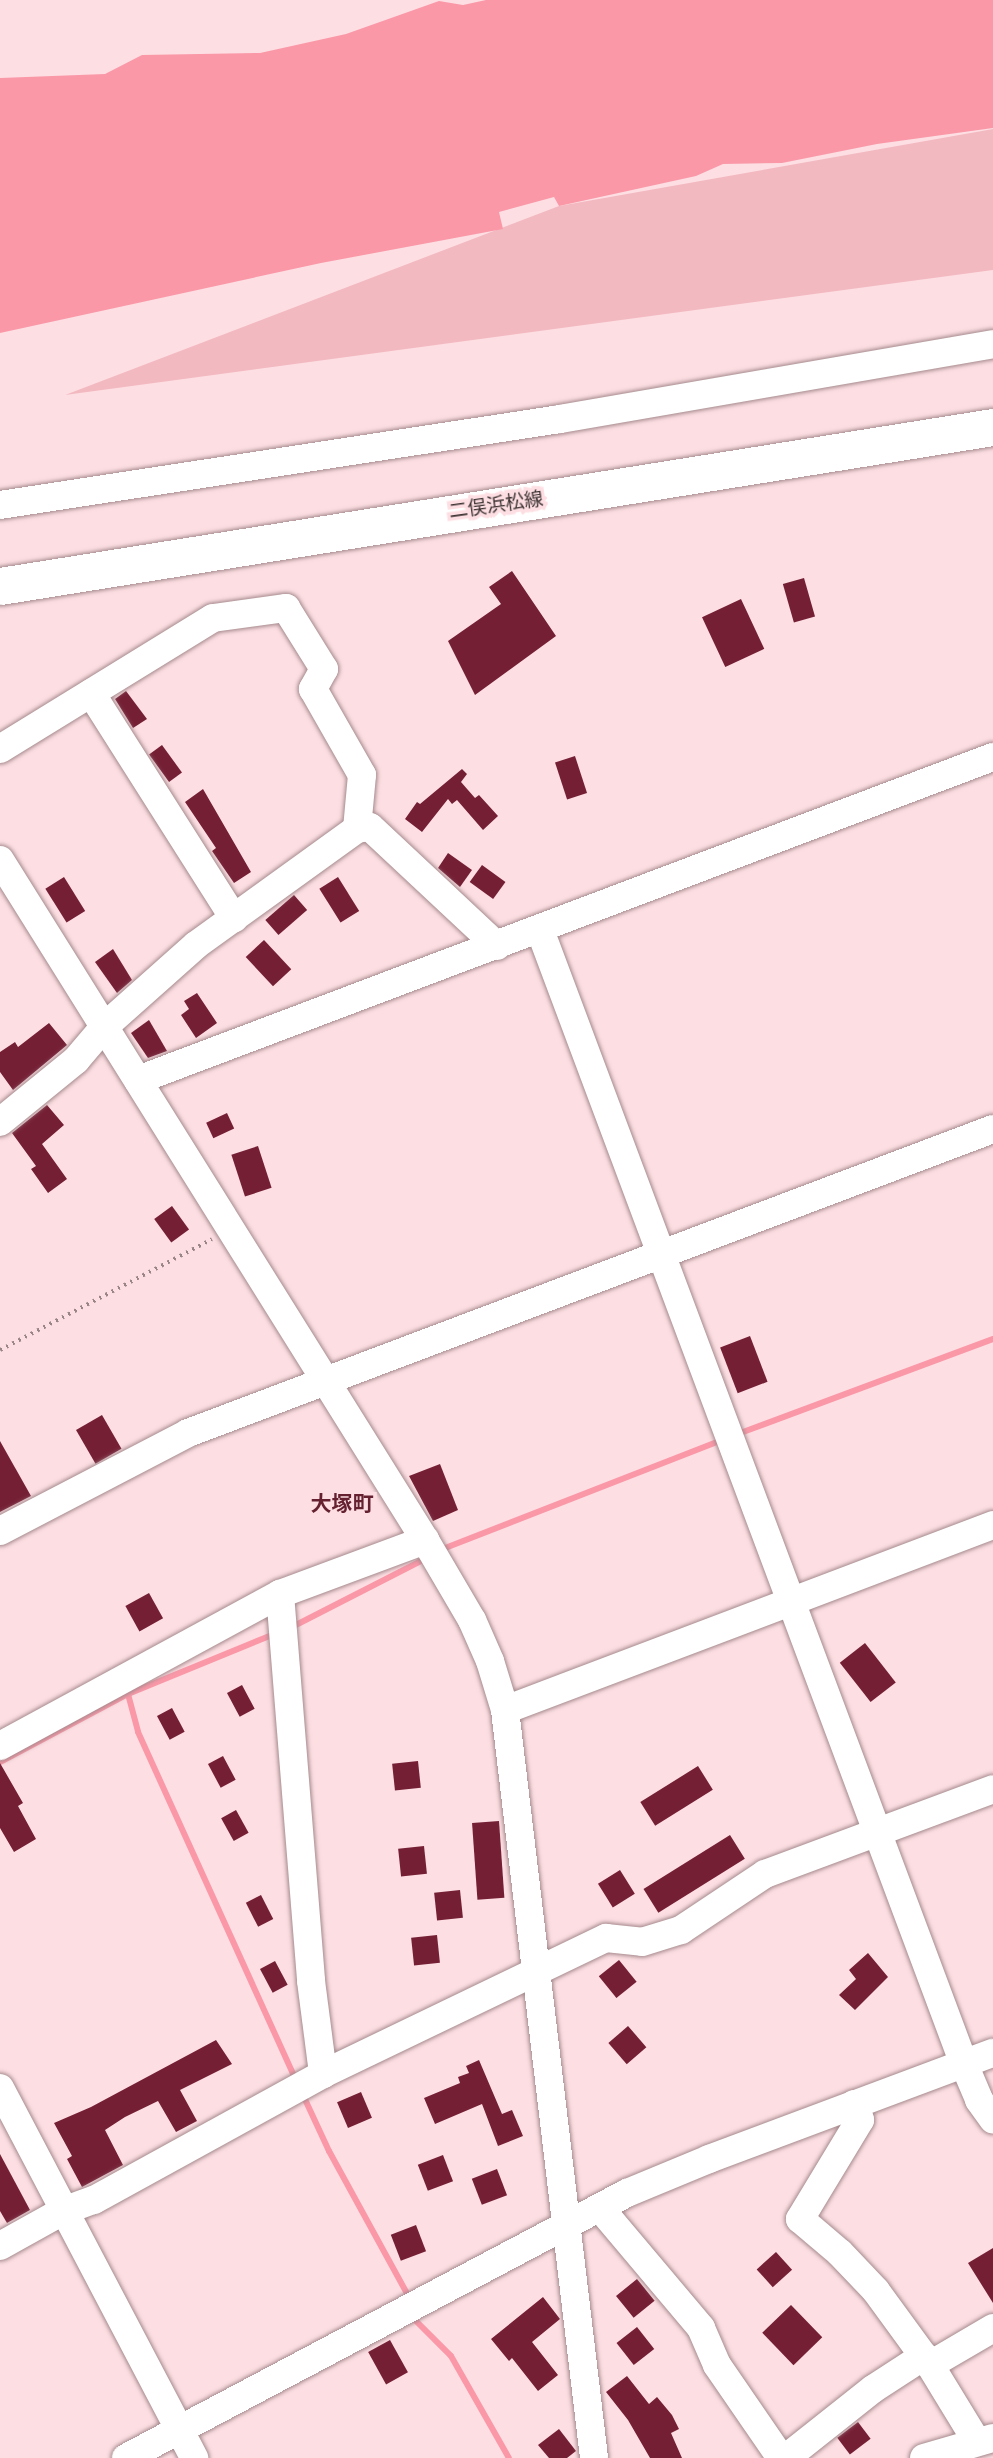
<!DOCTYPE html>
<html>
<head>
<meta charset="utf-8">
<style>
	body { margin:0 }
	#map { position:relative; width:993px; height:2458px; overflow:hidden; background:#fddfe3; font-family:"PT Sans Narrow","Noto Sans JP",sans-serif }
	div>[style] { position:absolute }
	.green>* { inset:0; background:#f3b9c1 }
	.water>* { inset:0; background:#fa98a8 }
	.stream>* { height:6px; margin:-3px; padding:0 3px; transform-origin:3px; border-radius:3px; background:#fa98a8 }
	.building>* { inset:0; background:#751f35; transform-origin:0 0 }
	.path>* { height:3.5px; margin-top:-1.75px; transform-origin:0; background:repeating-linear-gradient(90deg,#998587 0 2px,transparent 0 7px) }
	.roads { filter:drop-shadow(0 0 2px #a58a8d) drop-shadow(0 0 2px #a58a8d) }
	.minor>* { height:28px; margin:-14px; padding:0 14px; transform-origin:14px; border-radius:14px; background:#fff }
	.major>* { height:37px; margin:-18.5px; padding:0 18.5px; transform-origin:18.5px; border-radius:18.5px; background:#fff }
	span { translate:-50% -50%; white-space:nowrap; text-align:center; line-height:1.15; -webkit-text-stroke:7px #fddfe3; paint-order:stroke }
	.street-label { font-size:19px; color:#3f3435 }
	.neighbourhood-label { font-size:21px; color:#662131; font-weight:700 }
</style>
</head>
<body>
<div id="map">
	<div class="green">
		<i style="clip-path:polygon(993px 129px,993px 270px,65px 395px,559px 206px)"></i>
	</div>
	<div class="water">
		<i style="clip-path:polygon(486px 0,993px 0,993px 128px,877px 144px,782px 163px,723px 164px,696px 176px,559px 206px,554px 197px,499px 212px,503px 229px,321px 263px,0 333px,0 78px,105px 74px,142px 55px,260px 53px,346px 34px,439px 1px,463px 5px)"></i>
	</div>
	<div class="stream">
		<i style="left:743px;top:1432px;width:267px;rotate:-20.4deg"></i>
		<i style="left:440px;top:1550px;width:300px;rotate:-21.3deg"></i>
		<i style="left:290px;top:1628px;width:154px;rotate:-27.1deg"></i>
		<i style="left:128px;top:1694px;width:39px;rotate:75deg"></i>
		<i style="left:138px;top:1732px;width:384px;rotate:65.6deg"></i>
		<i style="left:0;top:1762px;width:145px;rotate:-28deg"></i>
		<i style="left:128px;top:1694px;width:161px;rotate:-22.3deg"></i>
		<i style="left:303px;top:2095px;width:62px;rotate:65.1deg"></i>
		<i style="left:329px;top:2151px;width:169px;rotate:61.3deg"></i>
		<i style="left:412px;top:2317px;width:55px;rotate:45deg"></i>
		<i style="left:451px;top:2356px;width:117px;rotate:60.4deg"></i>
	</div>
	<div class="building">
		<i style="clip-path:polygon(512px 571px,556px 636px,475px 695px,448px 641px,501px 604px,489px 587px)"></i>
		<i style="left:804px;top:578px;width:40px;height:22px;rotate:74deg"></i>
		<i style="left:741px;top:599px;width:55px;height:43px;rotate:65deg"></i>
		<i style="clip-path:polygon(126px 691px,147px 719px,133px 728px,115px 699px)"></i>
		<i style="left:162px;top:745px;width:34px;height:16px;rotate:54deg"></i>
		<i style="left:575px;top:756px;width:39px;height:21px;rotate:72deg"></i>
		<i style="clip-path:polygon(462px 769px,467px 774px,461px 782px,475px 798px,479px 795px,498px 816px,483px 830px,457px 800px,452px 804px,448px 799px,422px 832px,405px 819px,417px 802px,420px 804px)"></i>
		<i style="clip-path:polygon(203px 789px,251px 872px,234px 883px,212px 851px,216px 848px,185px 802px)"></i>
		<i style="clip-path:polygon(448px 853px,472px 870px,460px 887px,438px 868px)"></i>
		<i style="left:482px;top:865px;width:29px;height:21px;rotate:36deg"></i>
		<i style="left:64px;top:877px;width:40px;height:22px;rotate:58deg"></i>
		<i style="left:338px;top:877px;width:40px;height:22px;rotate:58deg"></i>
		<i style="left:294px;top:895px;width:20px;height:38px;rotate:49deg"></i>
		<i style="left:264px;top:940px;width:40px;height:25px;rotate:47deg"></i>
		<i style="clip-path:polygon(113px 949px,132px 980px,117px 993px,95px 962px)"></i>
		<i style="clip-path:polygon(197px 993px,217px 1023px,196px 1038px,181px 1015px,189px 1009px,184px 1001px)"></i>
		<i style="clip-path:polygon(149px 1020px,167px 1051px,148px 1058px,131px 1033px)"></i>
		<i style="clip-path:polygon(49px 1023px,67px 1045px,13px 1090px,0 1072px,0 1052px,15px 1042px,18px 1047px)"></i>
		<i style="clip-path:polygon(47px 1105px,64px 1125px,42px 1144px,67px 1179px,48px 1193px,31px 1169px,36px 1166px,12px 1133px)"></i>
		<i style="left:227px;top:1113px;width:17px;height:23px;rotate:65deg"></i>
		<i style="left:258px;top:1146px;width:44px;height:28px;rotate:72deg"></i>
		<i style="left:172px;top:1206px;width:29px;height:22px;rotate:54deg"></i>
		<i style="left:750px;top:1336px;width:49px;height:32px;rotate:69deg"></i>
		<i style="left:102px;top:1415px;width:39px;height:30px;rotate:60deg"></i>
		<i style="clip-path:polygon(0 1441px,31px 1496px,0 1512px)"></i>
		<i style="clip-path:polygon(440px 1464px,458px 1510px,433px 1521px,409px 1476px)"></i>
		<i style="left:149px;top:1593px;width:29px;height:27px;rotate:61deg"></i>
		<i style="left:865px;top:1643px;width:50px;height:32px;rotate:52deg"></i>
		<i style="left:242px;top:1685px;width:27px;height:17px;rotate:62deg"></i>
		<i style="left:172px;top:1708px;width:27px;height:17px;rotate:62deg"></i>
		<i style="left:223px;top:1756px;width:27px;height:17px;rotate:62deg"></i>
		<i style="left:418px;top:1761px;width:27px;height:26px;rotate:84deg"></i>
		<i style="clip-path:polygon(0 1763px,23px 1803px,18px 1806px,36px 1839px,14px 1852px,0 1828px)"></i>
		<i style="left:698px;top:1766px;width:28px;height:68px;rotate:58deg"></i>
		<i style="left:236px;top:1810px;width:26px;height:17px;rotate:61deg"></i>
		<i style="left:499px;top:1821px;width:77px;height:27px;rotate:86deg"></i>
		<i style="left:730px;top:1835px;width:28px;height:102px;rotate:58deg"></i>
		<i style="left:424px;top:1846px;width:28px;height:26px;rotate:84deg"></i>
		<i style="left:620px;top:1870px;width:28px;height:26px;rotate:58deg"></i>
		<i style="left:460px;top:1890px;width:28px;height:26px;rotate:84deg"></i>
		<i style="left:261px;top:1895px;width:27px;height:17px;rotate:63deg"></i>
		<i style="left:437px;top:1935px;width:28px;height:26px;rotate:84deg"></i>
		<i style="clip-path:polygon(868px 1953px,888px 1977px,855px 2010px,839px 1995px,856px 1979px,849px 1970px)"></i>
		<i style="left:619px;top:1960px;width:28px;height:26px;rotate:51deg"></i>
		<i style="left:275px;top:1961px;width:27px;height:17px;rotate:62deg"></i>
		<i style="left:628px;top:2026px;width:28px;height:26px;rotate:49deg"></i>
		<i style="clip-path:polygon(216px 2040px,232px 2064px,180px 2090px,197px 2121px,176px 2132px,158px 2101px,125px 2117px,105px 2130px,123px 2165px,82px 2187px,67px 2159px,72px 2156px,54px 2123px,91px 2107px)"></i>
		<i style="clip-path:polygon(479px 2060px,502px 2114px,512px 2110px,523px 2136px,498px 2146px,482px 2104px,435px 2124px,424px 2098px,460px 2083px,458px 2077px,469px 2073px,466px 2066px)"></i>
		<i style="left:361px;top:2092px;width:28px;height:26px;rotate:67deg"></i>
		<i style="clip-path:polygon(0 2154px,30px 2210px,7px 2223px,0 2211px)"></i>
		<i style="left:443px;top:2155px;width:28px;height:27px;rotate:69deg"></i>
		<i style="left:497px;top:2169px;width:28px;height:27px;rotate:69deg"></i>
		<i style="left:416px;top:2225px;width:28px;height:27px;rotate:69deg"></i>
		<i style="clip-path:polygon(993px 2248px,993px 2303px,968px 2263px)"></i>
		<i style="left:776px;top:2252px;width:24px;height:26px;rotate:48deg"></i>
		<i style="left:637px;top:2279px;width:28px;height:27px;rotate:51deg"></i>
		<i style="clip-path:polygon(543px 2297px,560px 2319px,532px 2342px,558px 2375px,538px 2391px,512px 2358px,509px 2361px,491px 2339px)"></i>
		<i style="left:791px;top:2305px;width:45px;height:40px;rotate:46deg"></i>
		<i style="left:637px;top:2327px;width:28px;height:26px;rotate:52deg"></i>
		<i style="left:390px;top:2340px;width:37px;height:25px;rotate:61deg"></i>
		<i style="clip-path:polygon(627px 2376px,649px 2404px,657px 2397px,672px 2415px,679px 2429px,671px 2433px,682px 2458px,650px 2458px,628px 2420px,606px 2392px)"></i>
		<i style="left:858px;top:2422px;width:21px;height:26px;rotate:53deg"></i>
		<i style="clip-path:polygon(559px 2429px,576px 2451px,567px 2458px,549px 2458px,538px 2445px)"></i>
	</div>
	<div class="path">
		<i style="left:0;top:1350px;width:239px;rotate:-27.6deg"></i>
	</div>
	<div class="roads">
		<div class="minor">
			<i style="left:0;top:505px;width:567px;rotate:-8.73deg"></i>
			<i style="left:560px;top:419px;width:439px;rotate:-9.8deg"></i>
			<i style="left:91px;top:693px;width:267px;rotate:57.6deg"></i>
			<i style="left:0;top:749px;width:250px;rotate:-31.6deg"></i>
			<i style="left:213px;top:618px;width:74px;rotate:-7.8deg"></i>
			<i style="left:286px;top:608px;width:72px;rotate:58.1deg"></i>
			<i style="left:324px;top:669px;width:23px;rotate:119deg"></i>
			<i style="left:313px;top:689px;width:99px;rotate:60.3deg"></i>
			<i style="left:362px;top:775px;width:54px;rotate:95.3deg"></i>
			<i style="left:0;top:860px;width:802px;rotate:57.99deg"></i>
			<i style="left:425px;top:1540px;width:93px;rotate:59.6deg"></i>
			<i style="left:472px;top:1620px;width:45px;rotate:66.3deg"></i>
			<i style="left:490px;top:1661px;width:51px;rotate:73deg"></i>
			<i style="left:505px;top:1710px;width:753px;rotate:83.21deg"></i>
			<i style="left:540px;top:930px;width:1211px;rotate:69.5deg"></i>
			<i style="left:964px;top:2064px;width:39px;rotate:67deg"></i>
			<i style="left:979px;top:2100px;width:24px;rotate:54deg"></i>
			<i style="left:138px;top:1080px;width:914px;rotate:-20.7deg"></i>
			<i style="left:0;top:1122px;width:98px;rotate:-39.2deg"></i>
			<i style="left:76px;top:1060px;width:43px;rotate:-49.7deg"></i>
			<i style="left:104px;top:1027px;width:123px;rotate:-41.7deg"></i>
			<i style="left:196px;top:945px;width:198px;rotate:-35.8deg"></i>
			<i style="left:357px;top:829px;width:13px;rotate:-9deg"></i>
			<i style="left:370px;top:827px;width:174px;rotate:43.1deg"></i>
			<i style="left:0;top:1531px;width:212px;rotate:-27.5deg"></i>
			<i style="left:188px;top:1433px;width:860px;rotate:-20.69deg"></i>
			<i style="left:280px;top:1594px;width:388px;rotate:85.4deg"></i>
			<i style="left:311px;top:1981px;width:94px;rotate:82.6deg"></i>
			<i style="left:505px;top:1710px;width:522px;rotate:-20.76deg"></i>
			<i style="left:0;top:1746px;width:319px;rotate:-28.5deg"></i>
			<i style="left:280px;top:1594px;width:155px;rotate:-20.4deg"></i>
			<i style="left:0;top:2088px;width:418px;rotate:62.3deg"></i>
			<i style="left:854px;top:2104px;width:17px;rotate:69deg"></i>
			<i style="left:860px;top:2120px;width:116px;rotate:121.2deg"></i>
			<i style="left:800px;top:2219px;width:52px;rotate:40.4deg"></i>
			<i style="left:840px;top:2253px;width:52px;rotate:46.5deg"></i>
			<i style="left:876px;top:2291px;width:92px;rotate:53.9deg"></i>
			<i style="left:930px;top:2365px;width:90px;rotate:58.6deg"></i>
			<i style="left:600px;top:2208px;width:157px;rotate:49.9deg"></i>
			<i style="left:701px;top:2328px;width:40px;rotate:66.6deg"></i>
			<i style="left:717px;top:2365px;width:113px;rotate:55.5deg"></i>
			<i style="left:0;top:2246px;width:72px;rotate:-29.1deg"></i>
			<i style="left:63px;top:2211px;width:33px;rotate:-20deg"></i>
			<i style="left:94px;top:2200px;width:261px;rotate:-28.8deg"></i>
			<i style="left:323px;top:2074px;width:314px;rotate:-25.7deg"></i>
			<i style="left:606px;top:1938px;width:36px;rotate:6deg"></i>
			<i style="left:642px;top:1942px;width:41px;rotate:-17.1deg"></i>
			<i style="left:681px;top:1930px;width:101px;rotate:-33.7deg"></i>
			<i style="left:765px;top:1874px;width:243px;rotate:-20.4deg"></i>
			<i style="left:930px;top:2365px;width:73px;rotate:-30.4deg"></i>
			<i style="left:126px;top:2458px;width:567px;rotate:-27.88deg"></i>
			<i style="left:627px;top:2193px;width:89px;rotate:-22.5deg"></i>
			<i style="left:709px;top:2159px;width:303px;rotate:-20.5deg"></i>
			<i style="left:786px;top:2458px;width:111px;rotate:-38.4deg"></i>
			<i style="left:873px;top:2389px;width:61px;rotate:-32.9deg"></i>
			<i style="left:924px;top:2458px;width:72px;rotate:-16.2deg"></i>
		</div>
		<div class="major">
			<i style="left:0;top:586px;width:1006px;rotate:-9.1deg"></i>
		</div>
	</div>
	<div class="street-label">
		<span style="left:496px;top:505px;rotate:-8deg">二俣浜松線</span>
	</div>
	<div class="neighbourhood-label">
		<span style="left:342px;top:1504px">大塚町</span>
	</div>
</div>
</body>
</html>
